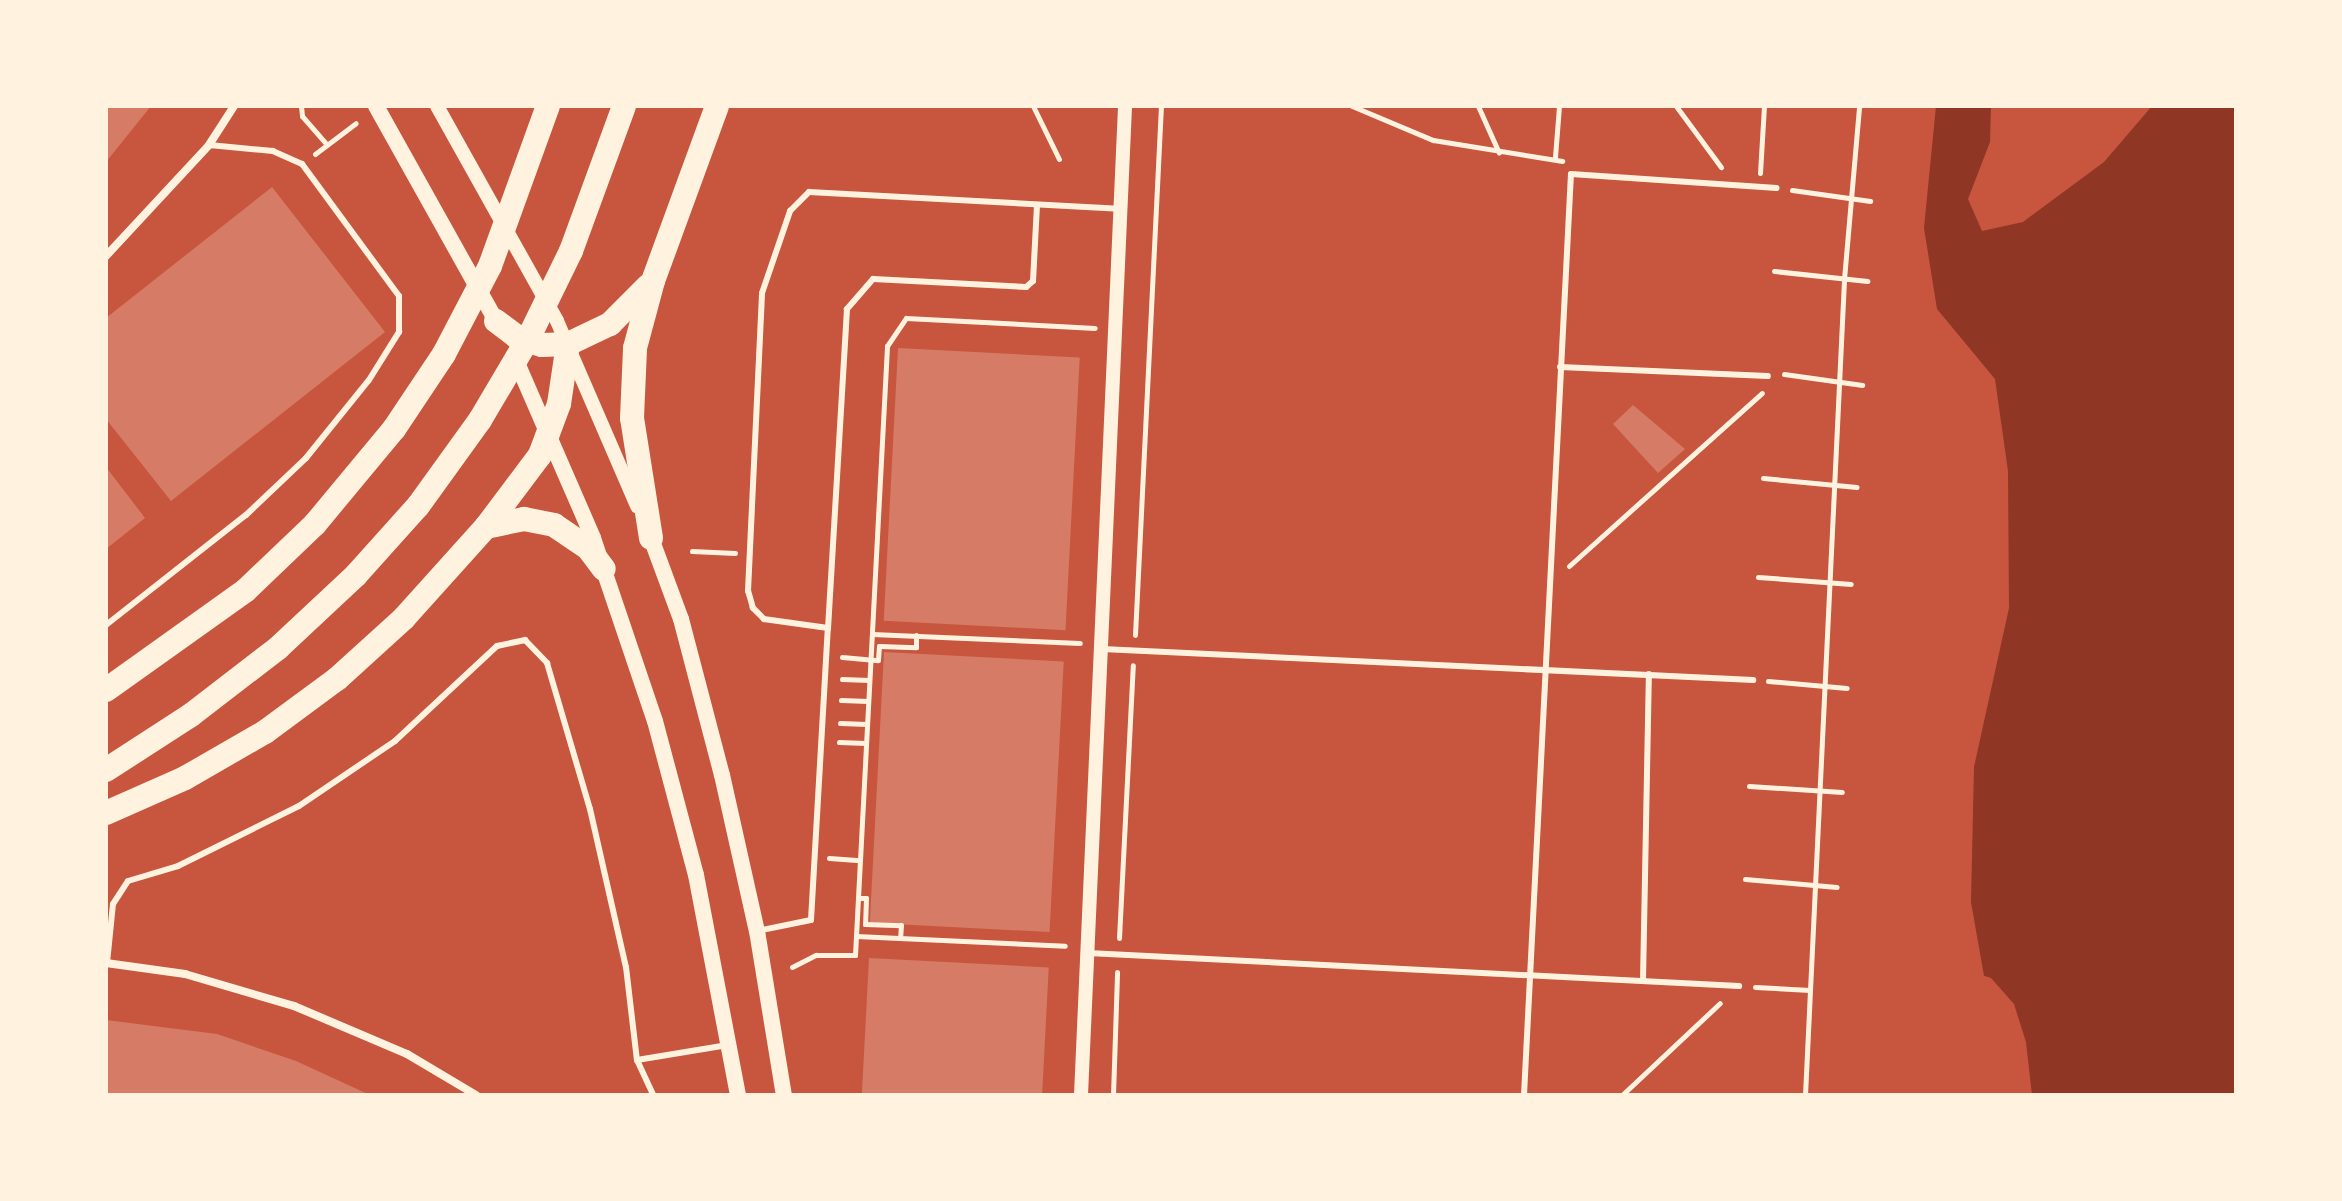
<!DOCTYPE html>
<html>
<head>
<meta charset="utf-8">
<style>
	body { margin:0 }
	#map { position:relative; width:2342px; height:1201px; overflow:hidden; background:#c8553d; font-family:Manrope,sans-serif }
	div>[style] { position:absolute }
	.water>* { inset:0; background:#8f3625 }
	.pier>* { inset:0; background:#c8553d }
	.building>* { inset:0; background:#d67c66; transform-origin:0 0 }
	.path>* { height:5px; margin:-2.5px; padding:0 2.5px; transform-origin:2.5px; border-radius:2.5px; background:#fff3e0 }
	.service>* { height:6px; margin:-3px; padding:0 3px; transform-origin:3px; border-radius:3px; background:#fff3e0 }
	.minor>* { height:8px; margin:-4px; padding:0 4px; transform-origin:4px; border-radius:4px; background:#fff3e0 }
	.tertiary>* { height:14px; margin:-7px; padding:0 7px; transform-origin:7px; border-radius:7px; background:#fff3e0 }
	.secondary>* { height:16px; margin:-8px; padding:0 8px; transform-origin:8px; border-radius:8px; background:#fff3e0 }
	.motorway>* { height:24px; margin:-12px; padding:0 12px; transform-origin:12px; border-radius:12px; background:#fff3e0 }
	span { translate:-50% -50%; white-space:nowrap; text-align:center; line-height:1.15; -webkit-text-stroke:8px #fff3e0; paint-order:stroke }
	.frame { position:absolute; inset:0; border:108px solid #fff3e0; pointer-events:none }
</style>
</head>
<body>
<div id="map">
	<div class="water">
		<i style="clip-path:polygon(1936px 106px,1991px 106px,1990px 142px,1968px 199px,1982px 231px,2023px 222px,2104px 162px,2152px 106px,2236px 106px,2236px 1095px,2005px 1095px,1971px 902px,1974px 767px,2009px 608px,2008px 471px,1995px 379px,1937px 309px,1924px 228px)"></i>
	</div>
	<div class="pier">
		<i style="clip-path:polygon(1982px 975px,1991px 978px,2014px 1004px,2026px 1042px,2032px 1095px,2001px 1095px)"></i>
	</div>
	<div class="building">
		<i style="clip-path:polygon(106px 106px,151px 106px,106px 162px)"></i>
		<i style="clip-path:polygon(272px 187px,385px 332px,171px 501px,106px 419px,106px 318px)"></i>
		<i style="left:898px;top:348px;width:182px;height:273px;rotate:3deg"></i>
		<i style="clip-path:polygon(1633px 405px,1685px 449px,1658px 473px,1613px 424px)"></i>
		<i style="clip-path:polygon(106px 467px,145px 518px,106px 549px)"></i>
		<i style="left:884px;top:652px;width:180px;height:271px;rotate:3deg"></i>
		<i style="left:869px;top:958px;width:180px;height:137px;rotate:3deg"></i>
		<i style="clip-path:polygon(106px 1020px,217px 1034px,296px 1061px,370px 1095px,106px 1095px)"></i>
	</div>
	<div class="path">
		<i style="left:301px;top:106px;width:10px;rotate:84deg"></i>
		<i style="left:302px;top:116px;width:38px;rotate:49deg"></i>
		<i style="left:1033px;top:106px;width:59px;rotate:63.9deg"></i>
		<i style="left:1352px;top:106px;width:88px;rotate:22.8deg"></i>
		<i style="left:1433px;top:140px;width:131px;rotate:9.2deg"></i>
		<i style="left:1478px;top:106px;width:51px;rotate:65.9deg"></i>
		<i style="left:1676px;top:106px;width:76px;rotate:53.6deg"></i>
		<i style="left:315px;top:154px;width:51px;rotate:-37.1deg"></i>
		<i style="left:1555px;top:157px;width:51px;rotate:-85.5deg"></i>
		<i style="left:1760px;top:173px;width:67px;rotate:-86.6deg"></i>
		<i style="left:1792px;top:190px;width:79px;rotate:8deg"></i>
		<i style="left:1774px;top:271px;width:94px;rotate:6.1deg"></i>
		<i style="left:1784px;top:374px;width:79px;rotate:8deg"></i>
		<i style="left:1763px;top:478px;width:94px;rotate:5.5deg"></i>
		<i style="left:692px;top:551px;width:43px;rotate:2.7deg"></i>
		<i style="left:1569px;top:566px;width:259px;rotate:-41.9deg"></i>
		<i style="left:1758px;top:577px;width:93px;rotate:4.3deg"></i>
		<i style="left:872px;top:634px;width:208px;rotate:2.5deg"></i>
		<i style="left:1135px;top:635px;width:530px;rotate:-87.19deg"></i>
		<i style="left:842px;top:657px;width:36px;rotate:5deg"></i>
		<i style="left:878px;top:660px;width:14px;rotate:-86deg"></i>
		<i style="left:879px;top:646px;width:37px;rotate:2deg"></i>
		<i style="left:916px;top:647px;width:12px;rotate:-90deg"></i>
		<i style="left:842px;top:679px;width:27px;rotate:2deg"></i>
		<i style="left:1768px;top:681px;width:79px;rotate:5.1deg"></i>
		<i style="left:841px;top:700px;width:27px;rotate:2deg"></i>
		<i style="left:840px;top:723px;width:27px;rotate:2deg"></i>
		<i style="left:839px;top:742px;width:27px;rotate:2deg"></i>
		<i style="left:1749px;top:786px;width:93px;rotate:3.7deg"></i>
		<i style="left:829px;top:858px;width:31px;rotate:4deg"></i>
		<i style="left:1745px;top:879px;width:92px;rotate:5deg"></i>
		<i style="left:858px;top:898px;width:8px"></i>
		<i style="left:866px;top:898px;width:26px;rotate:92deg"></i>
		<i style="left:865px;top:924px;width:36px;rotate:2deg"></i>
		<i style="left:901px;top:925px;width:13px;rotate:94deg"></i>
		<i style="left:856px;top:936px;width:209px;rotate:2.7deg"></i>
		<i style="left:1119px;top:938px;width:273px;rotate:-87.1deg"></i>
		<i style="left:792px;top:967px;width:27px;rotate:-27deg"></i>
		<i style="left:816px;top:955px;width:39px"></i>
		<i style="left:855px;top:955px;width:610px;rotate:-86.99deg"></i>
		<i style="left:887px;top:346px;width:34px;rotate:-56deg"></i>
		<i style="left:906px;top:318px;width:189px;rotate:3deg"></i>
		<i style="left:1755px;top:987px;width:55px;rotate:3.1deg"></i>
		<i style="left:1113px;top:1095px;width:123px;rotate:-88.1deg"></i>
		<i style="left:1622px;top:1095px;width:134px;rotate:-43.2deg"></i>
		<i style="left:1805px;top:1095px;width:817px;rotate:-87.26deg"></i>
		<i style="left:1844px;top:279px;width:174px;rotate:-85deg"></i>
	</div>
	<div class="service">
		<i style="left:1037px;top:205px;width:76px;rotate:93deg"></i>
		<i style="left:1033px;top:281px;width:9px;rotate:139deg"></i>
		<i style="left:1026px;top:287px;width:153px;rotate:-177deg"></i>
		<i style="left:873px;top:279px;width:40px;rotate:131deg"></i>
		<i style="left:847px;top:309px;width:320px;rotate:93.4deg"></i>
		<i style="left:828px;top:628px;width:65px;rotate:-172deg"></i>
		<i style="left:764px;top:619px;width:16px;rotate:-135deg"></i>
		<i style="left:753px;top:608px;width:18px;rotate:-106deg"></i>
		<i style="left:748px;top:591px;width:298px;rotate:-87.3deg"></i>
		<i style="left:762px;top:293px;width:87px;rotate:-71.1deg"></i>
		<i style="left:790px;top:211px;width:27px;rotate:-45deg"></i>
		<i style="left:809px;top:192px;width:310px;rotate:3.1deg"></i>
		<i style="left:1560px;top:367px;width:208px;rotate:2.5deg"></i>
		<i style="left:106px;top:625px;width:178px;rotate:-38.2deg"></i>
		<i style="left:246px;top:515px;width:83px;rotate:-43.5deg"></i>
		<i style="left:306px;top:458px;width:100px;rotate:-51.1deg"></i>
		<i style="left:369px;top:380px;width:57px;rotate:-58deg"></i>
		<i style="left:399px;top:332px;width:36px;rotate:-90deg"></i>
		<i style="left:399px;top:296px;width:164px;rotate:-126.3deg"></i>
		<i style="left:302px;top:164px;width:32px;rotate:-156deg"></i>
		<i style="left:273px;top:151px;width:64px;rotate:-174.6deg"></i>
		<i style="left:1102px;top:649px;width:652px;rotate:2.73deg"></i>
		<i style="left:757px;top:931px;width:55px;rotate:-11.5deg"></i>
		<i style="left:811px;top:920px;width:292px;rotate:-86.7deg"></i>
		<i style="left:1088px;top:953px;width:652px;rotate:2.9deg"></i>
		<i style="left:107px;top:963px;width:59px;rotate:-84.2deg"></i>
		<i style="left:113px;top:904px;width:27px;rotate:-57deg"></i>
		<i style="left:128px;top:881px;width:52px;rotate:-16.7deg"></i>
		<i style="left:178px;top:866px;width:135px;rotate:-26.4deg"></i>
		<i style="left:299px;top:806px;width:116px;rotate:-34.1deg"></i>
		<i style="left:395px;top:741px;width:139px;rotate:-43deg"></i>
		<i style="left:497px;top:646px;width:29px;rotate:-12deg"></i>
		<i style="left:525px;top:640px;width:32px;rotate:46deg"></i>
		<i style="left:547px;top:663px;width:152px;rotate:73.6deg"></i>
		<i style="left:590px;top:809px;width:162px;rotate:77.2deg"></i>
		<i style="left:626px;top:967px;width:94px;rotate:83.3deg"></i>
		<i style="left:637px;top:1060px;width:38px;rotate:65deg"></i>
		<i style="left:1643px;top:981px;width:307px;rotate:-88.9deg"></i>
		<i style="left:637px;top:1060px;width:92px;rotate:-9.4deg"></i>
		<i style="left:1524px;top:1095px;width:922px;rotate:-87.08deg"></i>
		<i style="left:1571px;top:174px;width:206px;rotate:3.9deg"></i>
	</div>
	<div class="minor">
		<i style="left:106px;top:256px;width:151px;rotate:-47.1deg"></i>
		<i style="left:209px;top:145px;width:46px;rotate:-57.3deg"></i>
		<i style="left:106px;top:963px;width:80px;rotate:7.9deg"></i>
		<i style="left:185px;top:974px;width:114px;rotate:16.4deg"></i>
		<i style="left:294px;top:1006px;width:123px;rotate:23deg"></i>
		<i style="left:407px;top:1054px;width:80px;rotate:30.7deg"></i>
	</div>
	<div class="tertiary">
		<i style="left:437px;top:106px;width:246px;rotate:60.8deg"></i>
		<i style="left:557px;top:321px;width:202px;rotate:66.6deg"></i>
		<i style="left:1081px;top:1095px;width:990px;rotate:-87.45deg"></i>
	</div>
	<div class="secondary">
		<i style="left:376px;top:106px;width:254px;rotate:60.8deg"></i>
		<i style="left:514px;top:356px;width:198px;rotate:66.5deg"></i>
		<i style="left:593px;top:538px;width:193px;rotate:71.3deg"></i>
		<i style="left:655px;top:721px;width:159px;rotate:75.1deg"></i>
		<i style="left:696px;top:875px;width:224px;rotate:79.2deg"></i>
		<i style="left:651px;top:538px;width:86px;rotate:69.7deg"></i>
		<i style="left:681px;top:619px;width:161px;rotate:75.3deg"></i>
		<i style="left:722px;top:775px;width:160px;rotate:77.4deg"></i>
		<i style="left:757px;top:931px;width:166px;rotate:80.7deg"></i>
	</div>
	<div class="motorway">
		<i style="left:496px;top:321px;width:26px;rotate:37deg"></i>
		<i style="left:517px;top:337px;width:26px;rotate:18deg"></i>
		<i style="left:542px;top:345px;width:26px;rotate:-2deg"></i>
		<i style="left:568px;top:344px;width:47px;rotate:-25.5deg"></i>
		<i style="left:610px;top:324px;width:54px;rotate:-45deg"></i>
		<i style="left:486px;top:527px;width:39px;rotate:-12deg"></i>
		<i style="left:524px;top:519px;width:31px;rotate:11deg"></i>
		<i style="left:554px;top:525px;width:41px;rotate:34.1deg"></i>
		<i style="left:588px;top:548px;width:26px;rotate:53deg"></i>
		<i style="left:651px;top:538px;width:121px;rotate:-99deg"></i>
		<i style="left:632px;top:418px;width:70px;rotate:-87.5deg"></i>
		<i style="left:635px;top:348px;width:69px;rotate:-75deg"></i>
		<i style="left:653px;top:281px;width:186px;rotate:-69.9deg"></i>
		<i style="left:106px;top:690px;width:172px;rotate:-35.5deg"></i>
		<i style="left:246px;top:590px;width:95px;rotate:-43.7deg"></i>
		<i style="left:315px;top:524px;width:124px;rotate:-50.3deg"></i>
		<i style="left:394px;top:429px;width:90px;rotate:-56.3deg"></i>
		<i style="left:444px;top:354px;width:99px;rotate:-62.4deg"></i>
		<i style="left:490px;top:266px;width:170px;rotate:-70.1deg"></i>
		<i style="left:106px;top:770px;width:101px;rotate:-32.9deg"></i>
		<i style="left:191px;top:715px;width:110px;rotate:-37.6deg"></i>
		<i style="left:278px;top:648px;width:107px;rotate:-43.1deg"></i>
		<i style="left:356px;top:575px;width:93px;rotate:-48.1deg"></i>
		<i style="left:418px;top:506px;width:106px;rotate:-54.2deg"></i>
		<i style="left:480px;top:420px;width:96px;rotate:-59.4deg"></i>
		<i style="left:529px;top:337px;width:96px;rotate:-64deg"></i>
		<i style="left:571px;top:251px;width:154px;rotate:-69.9deg"></i>
		<i style="left:106px;top:813px;width:86px;rotate:-23.9deg"></i>
		<i style="left:185px;top:778px;width:92px;rotate:-29.9deg"></i>
		<i style="left:265px;top:732px;width:89px;rotate:-36.4deg"></i>
		<i style="left:337px;top:679px;width:91px;rotate:-42.3deg"></i>
		<i style="left:404px;top:618px;width:122px;rotate:-48deg"></i>
		<i style="left:486px;top:527px;width:90px;rotate:-53.1deg"></i>
		<i style="left:540px;top:455px;width:54px;rotate:-69.6deg"></i>
		<i style="left:559px;top:404px;width:61px;rotate:-81.5deg"></i>
	</div>
	<div class="frame"></div>
</div>
</body>
</html>
